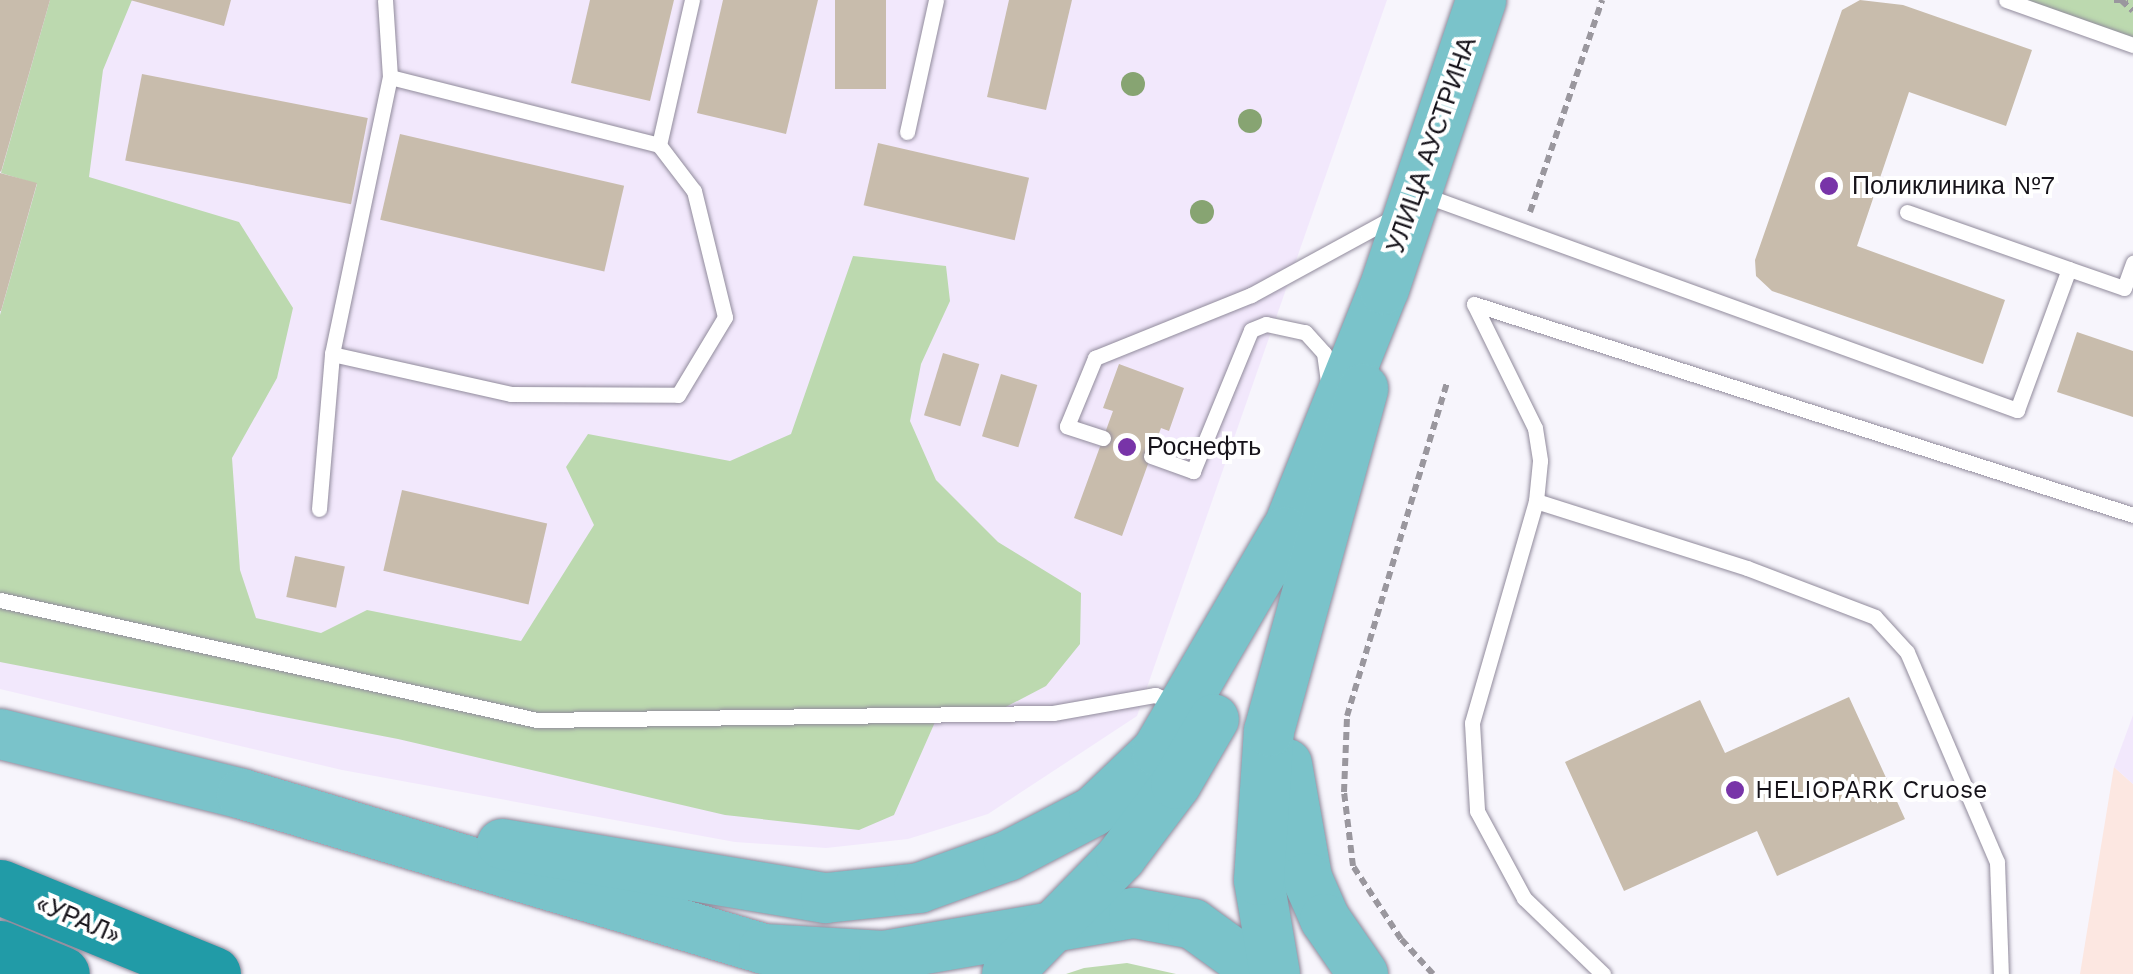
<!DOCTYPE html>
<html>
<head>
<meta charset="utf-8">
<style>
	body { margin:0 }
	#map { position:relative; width:2133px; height:974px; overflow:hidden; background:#f7f5fc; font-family:"Work Sans",sans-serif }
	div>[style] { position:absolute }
	.commercial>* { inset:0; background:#fce7e1 }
	.industrial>* { inset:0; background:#f2e8fc }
	.green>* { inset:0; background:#bcd9af }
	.building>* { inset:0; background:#c8bcac; transform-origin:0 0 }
	.path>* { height:6px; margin-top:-3px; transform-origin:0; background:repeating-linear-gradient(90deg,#9a979e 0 8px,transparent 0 13px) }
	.roads { filter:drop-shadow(0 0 2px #918b9c) drop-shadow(0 0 2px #918b9c) }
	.lane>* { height:15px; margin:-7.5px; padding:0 7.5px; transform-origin:7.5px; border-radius:7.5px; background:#fff }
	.primary>* { height:50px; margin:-25px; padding:0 25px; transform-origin:25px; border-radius:25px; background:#7ac3ca }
	.highway>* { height:55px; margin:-27.5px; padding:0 27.5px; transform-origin:27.5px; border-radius:27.5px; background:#219ba7 }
	.trees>* { width:24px; height:24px; margin:-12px; border-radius:50%; background:#87a472 }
	.dots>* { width:28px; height:28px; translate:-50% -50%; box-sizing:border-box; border:5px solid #fff; border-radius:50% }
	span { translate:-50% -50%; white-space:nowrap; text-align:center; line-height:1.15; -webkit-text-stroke:8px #fff; paint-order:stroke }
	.street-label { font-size:25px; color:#16131a }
	.poi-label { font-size:25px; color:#16131a }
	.left { translate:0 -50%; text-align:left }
</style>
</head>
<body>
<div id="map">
	<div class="commercial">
		<i style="clip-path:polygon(2114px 767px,2133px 784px,2133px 974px,2080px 974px)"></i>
	</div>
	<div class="industrial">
		<i style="clip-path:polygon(0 0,1387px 0,1137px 716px,988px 814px,908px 839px,826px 848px,735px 842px,342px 770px,0 689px)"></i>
		<i style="clip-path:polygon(2133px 715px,2133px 784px,2114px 767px)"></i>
	</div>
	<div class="green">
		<i style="clip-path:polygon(50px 0,132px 0,103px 70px,89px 177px,239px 222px,293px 308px,277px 378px,232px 458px,240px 570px,256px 618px,321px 633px,367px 610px,521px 641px,594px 525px,566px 467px,588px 434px,730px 461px,791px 434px,853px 256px,946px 266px,950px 301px,921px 364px,910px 421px,936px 480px,998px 542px,1081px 593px,1080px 644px,1046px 686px,1000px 710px,939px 713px,894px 815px,859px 830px,725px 815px,398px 739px,0 662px,0 315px,37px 184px,1px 173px)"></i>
		<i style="clip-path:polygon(2022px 0,2133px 0,2133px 38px)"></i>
		<i style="clip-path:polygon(1127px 963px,1176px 974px,1066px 974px,1084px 968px)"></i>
	</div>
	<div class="building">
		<i style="clip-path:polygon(0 0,50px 0,1px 172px,0 171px)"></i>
		<i style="clip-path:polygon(130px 0,231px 0,224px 26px)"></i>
		<i style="clip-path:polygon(590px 0,674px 0,650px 101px,571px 83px)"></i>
		<i style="clip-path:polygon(723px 0,818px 0,786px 134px,697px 113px)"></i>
		<i style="left:835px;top:0;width:51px;height:89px"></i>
		<i style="clip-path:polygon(1009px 0,1072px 0,1046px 110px,987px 97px)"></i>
		<i style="clip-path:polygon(1860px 0,1903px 5px,2032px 50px,2006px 126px,1909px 92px,1857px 246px,2005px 300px,1983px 364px,1772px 291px,1756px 276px,1755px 260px,1842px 10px)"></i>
		<i style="left:142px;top:74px;width:230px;height:88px;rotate:11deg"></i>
		<i style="left:400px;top:134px;width:230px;height:88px;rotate:13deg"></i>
		<i style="left:878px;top:143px;width:155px;height:64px;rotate:13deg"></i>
		<i style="clip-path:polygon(0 173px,37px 183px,1px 311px,0 311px)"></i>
		<i style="clip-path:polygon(2077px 332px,2133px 351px,2133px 417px,2057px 392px)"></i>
		<i style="left:943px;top:353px;width:38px;height:65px;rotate:17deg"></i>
		<i style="clip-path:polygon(1119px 364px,1184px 388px,1169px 431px,1161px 428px,1122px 536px,1074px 518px,1113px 411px,1103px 408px)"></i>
		<i style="left:1001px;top:374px;width:38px;height:65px;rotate:17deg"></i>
		<i style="left:402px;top:490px;width:149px;height:83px;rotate:13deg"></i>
		<i style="left:295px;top:556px;width:51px;height:42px;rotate:12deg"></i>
		<i style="clip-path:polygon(1849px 697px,1905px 819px,1777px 876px,1757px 831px,1624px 891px,1565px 762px,1700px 700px,1725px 753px)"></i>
	</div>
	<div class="path">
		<i style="left:2114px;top:0;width:14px"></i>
		<i style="left:2121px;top:0;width:16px;rotate:43deg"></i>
		<i style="left:1530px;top:212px;width:224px;rotate:-71.2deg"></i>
		<i style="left:1433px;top:974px;width:47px;rotate:-132.4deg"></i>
		<i style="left:1401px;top:939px;width:87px;rotate:-123.3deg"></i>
		<i style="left:1353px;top:866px;width:75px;rotate:-96.9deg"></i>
		<i style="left:1344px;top:792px;width:76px;rotate:-87.7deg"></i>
		<i style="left:1347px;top:716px;width:348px;rotate:-73.3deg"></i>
	</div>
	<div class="roads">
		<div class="lane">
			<i style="left:2006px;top:0;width:135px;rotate:19.5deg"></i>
			<i style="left:907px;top:132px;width:135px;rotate:-77.6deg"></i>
			<i style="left:659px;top:145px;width:149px;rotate:-77.2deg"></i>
			<i style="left:1424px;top:195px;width:631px;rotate:19.93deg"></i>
			<i style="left:2017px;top:410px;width:150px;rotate:-69.8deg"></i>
			<i style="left:2069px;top:269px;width:58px;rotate:19.1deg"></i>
			<i style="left:2124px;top:288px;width:27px;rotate:-70deg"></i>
			<i style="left:1907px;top:212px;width:172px;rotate:19.4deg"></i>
			<i style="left:1474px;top:304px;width:138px;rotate:63.8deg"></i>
			<i style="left:1535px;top:428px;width:33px;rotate:81deg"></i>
			<i style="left:1540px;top:461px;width:40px;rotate:95.7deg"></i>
			<i style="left:1536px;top:501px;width:231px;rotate:106.1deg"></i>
			<i style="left:1472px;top:723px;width:88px;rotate:86.7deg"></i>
			<i style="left:1477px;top:811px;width:99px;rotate:61.6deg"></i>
			<i style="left:1524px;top:898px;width:110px;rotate:43.9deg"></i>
			<i style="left:1474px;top:304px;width:692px;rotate:17.75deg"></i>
			<i style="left:332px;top:354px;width:183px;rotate:12.6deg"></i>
			<i style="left:511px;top:394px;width:167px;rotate:0.3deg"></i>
			<i style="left:678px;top:395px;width:91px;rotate:-58.9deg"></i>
			<i style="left:725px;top:317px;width:130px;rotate:-103.8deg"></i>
			<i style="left:694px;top:191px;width:58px;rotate:-127.3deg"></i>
			<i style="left:659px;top:145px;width:277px;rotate:-165.8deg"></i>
			<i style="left:1103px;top:438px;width:38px;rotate:-162deg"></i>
			<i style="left:1067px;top:426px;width:74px;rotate:-67.6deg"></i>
			<i style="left:1095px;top:358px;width:168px;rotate:-22deg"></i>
			<i style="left:1251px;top:295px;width:163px;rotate:-28.6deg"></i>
			<i style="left:1151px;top:456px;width:45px;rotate:19.7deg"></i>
			<i style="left:1193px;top:471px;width:152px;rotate:-67.6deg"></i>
			<i style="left:1251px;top:330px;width:16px;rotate:-22deg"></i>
			<i style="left:1266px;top:324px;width:40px;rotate:12deg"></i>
			<i style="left:1305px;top:332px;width:28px;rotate:48deg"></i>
			<i style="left:1324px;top:353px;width:29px;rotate:82deg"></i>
			<i style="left:1536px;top:501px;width:221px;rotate:17.6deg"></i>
			<i style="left:1747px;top:568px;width:137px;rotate:20.9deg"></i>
			<i style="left:1875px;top:617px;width:47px;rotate:47.6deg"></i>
			<i style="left:1907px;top:652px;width:228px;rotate:66.8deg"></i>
			<i style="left:1997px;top:862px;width:112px;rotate:88deg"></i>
			<i style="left:319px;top:509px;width:156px;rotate:-85.2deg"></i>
			<i style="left:332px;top:354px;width:283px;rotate:-78.2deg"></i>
			<i style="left:390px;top:77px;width:77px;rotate:-93.7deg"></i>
			<i style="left:0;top:600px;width:550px;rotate:12.6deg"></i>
			<i style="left:537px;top:720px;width:516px;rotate:-0.78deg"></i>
			<i style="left:1053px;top:713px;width:104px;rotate:-10deg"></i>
			<i style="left:1155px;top:695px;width:24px;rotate:22deg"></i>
		</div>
		<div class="primary">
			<i style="left:1275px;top:561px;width:293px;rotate:-68.2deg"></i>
			<i style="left:1384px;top:289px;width:305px;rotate:-71.4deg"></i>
			<i style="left:0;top:734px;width:249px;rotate:13.9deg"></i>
			<i style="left:242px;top:794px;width:545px;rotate:16.54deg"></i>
			<i style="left:764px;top:949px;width:120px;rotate:3.3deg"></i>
			<i style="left:884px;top:956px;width:254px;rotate:-9.8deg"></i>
			<i style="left:1134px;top:913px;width:60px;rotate:10.6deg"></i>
			<i style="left:1193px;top:924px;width:85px;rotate:35.9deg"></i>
			<i style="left:1287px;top:764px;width:116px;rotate:80deg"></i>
			<i style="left:1307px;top:878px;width:45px;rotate:66.3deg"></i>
			<i style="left:1325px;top:919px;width:67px;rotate:55.4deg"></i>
			<i style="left:502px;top:844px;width:328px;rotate:9.5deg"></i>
			<i style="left:826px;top:898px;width:94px;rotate:-6.1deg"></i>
			<i style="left:919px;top:888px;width:95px;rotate:-19.8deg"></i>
			<i style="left:1008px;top:856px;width:97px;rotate:-27.6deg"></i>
			<i style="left:1094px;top:811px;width:87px;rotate:-43.6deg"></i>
			<i style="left:1157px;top:751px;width:254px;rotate:-59.7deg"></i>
			<i style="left:1007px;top:974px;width:163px;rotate:-45.7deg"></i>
			<i style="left:1121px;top:857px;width:91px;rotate:-53deg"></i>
			<i style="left:1176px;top:784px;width:75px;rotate:-59.7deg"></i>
			<i style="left:1275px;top:974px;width:95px;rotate:-99.7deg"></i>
			<i style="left:1259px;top:880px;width:149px;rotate:-86.2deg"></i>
			<i style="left:1269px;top:731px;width:355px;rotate:-74.6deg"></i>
		</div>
		<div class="highway">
			<i style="left:0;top:887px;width:230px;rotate:22.2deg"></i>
			<i style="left:0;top:948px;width:67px;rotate:22.8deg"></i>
		</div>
	</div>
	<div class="trees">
		<i style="left:1133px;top:84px"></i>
		<i style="left:1250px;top:121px"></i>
		<i style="left:1202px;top:212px"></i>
	</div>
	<div class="dots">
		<i style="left:1829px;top:186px;background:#7834a8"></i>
		<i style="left:1127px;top:447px;background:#7834a8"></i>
		<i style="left:1735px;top:790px;background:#7834a8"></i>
	</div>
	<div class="street-label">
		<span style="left:1432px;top:145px;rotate:-71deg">УЛИЦА АУСТРИНА</span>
		<span style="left:78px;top:920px;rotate:23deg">«УРАЛ»</span>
	</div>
	<div class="poi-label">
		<span class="left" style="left:1852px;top:186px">Поликлиника №7</span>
		<span class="left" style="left:1147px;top:447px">Роснефть</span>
		<span class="left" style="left:1755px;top:790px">HELIOPARK Cruose</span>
	</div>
</div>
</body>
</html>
